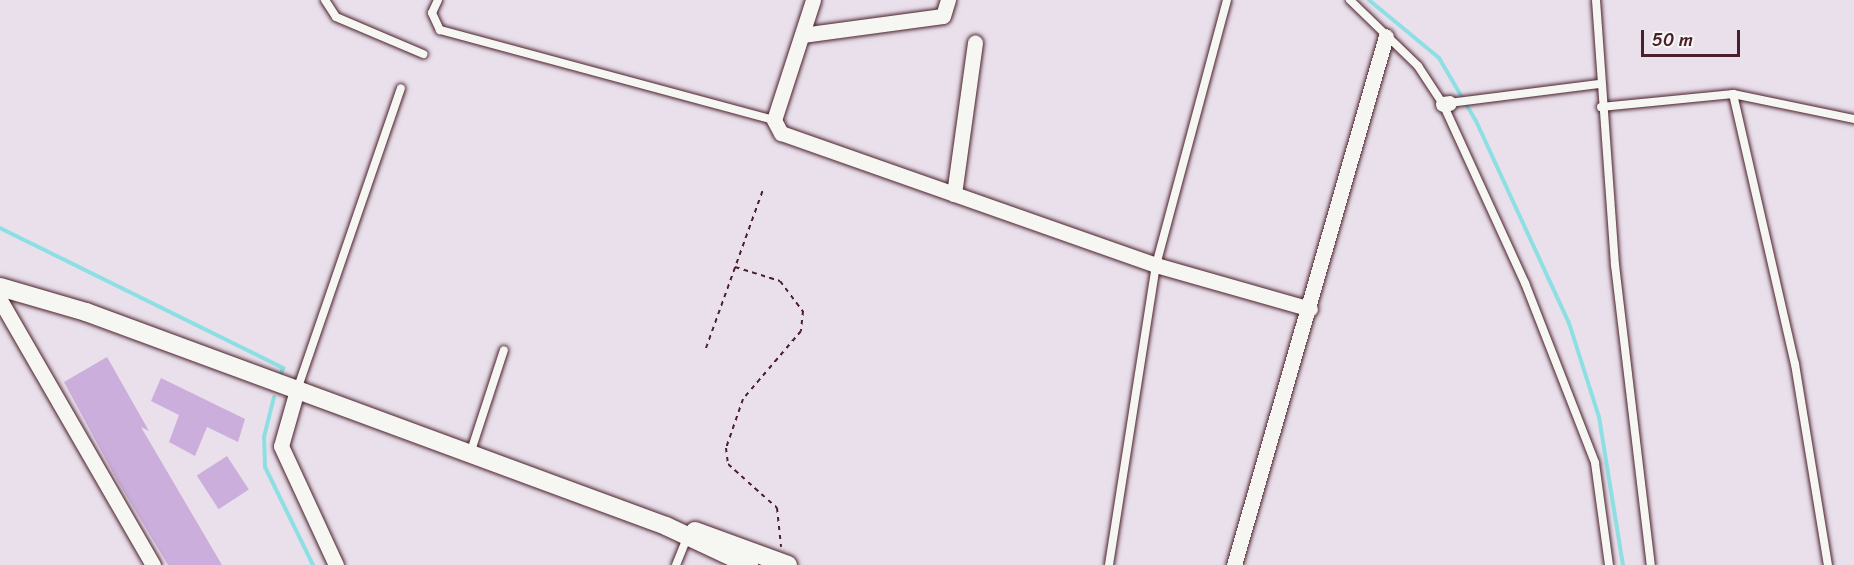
<!DOCTYPE html>
<html>
<head>
<meta charset="utf-8">
<style>
	body { margin:0 }
	#map { position:relative; width:1854px; height:565px; overflow:hidden; background:#e9e0eb; font-family:Sriracha,sans-serif }
	div>[style] { position:absolute }
	.stream>* { height:4px; margin:-2px; padding:0 2px; transform-origin:2px; border-radius:2px; background:#8ddfe4 }
	.building>* { inset:0; background:#cbaedb; transform-origin:0 0 }
	.path>* { height:2px; margin-top:-1px; transform-origin:0; background:repeating-linear-gradient(90deg,#4a1f2b 0 4.5px,transparent 0 9px) }
	.roads { filter:drop-shadow(0 0 2px #4a1f2b) drop-shadow(0 0 2px #4a1f2b) }
	.service>* { height:8px; margin:-4px; padding:0 4px; transform-origin:4px; border-radius:4px; background:#f6f6f2 }
	.minor>* { height:15px; margin:-7.5px; padding:0 7.5px; transform-origin:7.5px; border-radius:7.5px; background:#f6f6f2 }
	.tertiary>* { height:18px; margin:-9px; padding:0 9px; transform-origin:9px; border-radius:9px; background:#f6f6f2 }
	span { translate:-50% -50%; white-space:nowrap; text-align:center; line-height:1.15; -webkit-text-stroke:4.5px #f6f6f2; paint-order:stroke }
	.scale { position:absolute; left:1641px; top:30px; width:99px; height:27px; box-sizing:border-box; border:3px solid #4a1f2b; border-top:0; padding-left:8px; font-size:18px; line-height:21px; white-space:nowrap; color:#4a1f2b; -webkit-text-stroke:4px #f6f6f2; paint-order:stroke }
</style>
</head>
<body>
<div id="map">
	<div class="stream">
		<i style="left:1369px;top:0;width:91px;rotate:39.6deg"></i>
		<i style="left:1439px;top:58px;width:73px;rotate:59.6deg"></i>
		<i style="left:1476px;top:121px;width:222px;rotate:65.3deg"></i>
		<i style="left:1569px;top:323px;width:99px;rotate:72.3deg"></i>
		<i style="left:1599px;top:417px;width:150px;rotate:80.8deg"></i>
		<i style="left:0;top:228px;width:316px;rotate:26.3deg"></i>
		<i style="left:283px;top:368px;width:9px;rotate:108deg"></i>
		<i style="left:274px;top:397px;width:41px;rotate:104deg"></i>
		<i style="left:264px;top:437px;width:30px;rotate:88deg"></i>
		<i style="left:265px;top:467px;width:109px;rotate:63.9deg"></i>
	</div>
	<div class="building">
		<i style="clip-path:polygon(107px 357px,149px 431px,141px 427px,222px 565px,168px 565px,117px 480px,64px 382px)"></i>
		<i style="clip-path:polygon(161px 378px,245px 419px,238px 442px,207px 427px,195px 456px,169px 442px,179px 415px,151px 401px)"></i>
		<i style="left:227px;top:456px;width:40px;height:36px;rotate:57deg"></i>
	</div>
	<div class="path">
		<i style="left:735px;top:267px;width:47px;rotate:17.3deg"></i>
		<i style="left:780px;top:281px;width:38px;rotate:53deg"></i>
		<i style="left:803px;top:311px;width:20px;rotate:96deg"></i>
		<i style="left:801px;top:331px;width:89px;rotate:130.5deg"></i>
		<i style="left:743px;top:399px;width:52px;rotate:109.1deg"></i>
		<i style="left:726px;top:448px;width:16px;rotate:83deg"></i>
		<i style="left:728px;top:464px;width:66px;rotate:41.9deg"></i>
		<i style="left:777px;top:508px;width:39px;rotate:84deg"></i>
		<i style="left:706px;top:348px;width:168px;rotate:-70.2deg"></i>
	</div>
	<div class="roads">
		<div class="service">
			<i style="left:325px;top:0;width:20px;rotate:57deg"></i>
			<i style="left:336px;top:17px;width:95px;rotate:23deg"></i>
			<i style="left:438px;top:0;width:14px;rotate:115deg"></i>
			<i style="left:432px;top:13px;width:19px;rotate:65deg"></i>
			<i style="left:440px;top:30px;width:346px;rotate:15.1deg"></i>
			<i style="left:1350px;top:0;width:95px;rotate:44.1deg"></i>
			<i style="left:1418px;top:66px;width:45px;rotate:56.7deg"></i>
			<i style="left:1443px;top:104px;width:197px;rotate:65.4deg"></i>
			<i style="left:1525px;top:283px;width:193px;rotate:68.7deg"></i>
			<i style="left:1595px;top:463px;width:103px;rotate:82.2deg"></i>
			<i style="left:1596px;top:0;width:266px;rotate:85.9deg"></i>
			<i style="left:1615px;top:265px;width:302px;rotate:83.2deg"></i>
			<i style="left:1733px;top:94px;width:277px;rotate:77.1deg"></i>
			<i style="left:1795px;top:364px;width:204px;rotate:80.7deg"></i>
			<i style="left:1449px;top:103px;width:151px;rotate:-7.2deg"></i>
			<i style="left:1601px;top:107px;width:133px;rotate:-5.6deg"></i>
			<i style="left:1733px;top:94px;width:124px;rotate:11.7deg"></i>
			<i style="left:297px;top:390px;width:319px;rotate:-71deg"></i>
			<i style="left:470px;top:454px;width:109px;rotate:-71.9deg"></i>
			<i style="left:676px;top:565px;width:27px;rotate:-68deg"></i>
			<i style="left:1109px;top:565px;width:304px;rotate:-81.1deg"></i>
			<i style="left:1156px;top:265px;width:274px;rotate:-75deg"></i>
		</div>
		<div class="minor">
			<i style="left:813px;top:0;width:126px;rotate:108deg"></i>
			<i style="left:774px;top:120px;width:15px;rotate:62deg"></i>
			<i style="left:781px;top:133px;width:398px;rotate:19.4deg"></i>
			<i style="left:1156px;top:265px;width:160px;rotate:15.9deg"></i>
			<i style="left:802px;top:35px;width:142px;rotate:-7.7deg"></i>
			<i style="left:943px;top:16px;width:17px;rotate:-73deg"></i>
			<i style="left:1443px;top:104px;width:6px;rotate:-9deg"></i>
			<i style="left:954px;top:194px;width:153px;rotate:-82.1deg"></i>
			<i style="left:0;top:300px;width:306px;rotate:60deg"></i>
			<i style="left:297px;top:390px;width:58px;rotate:105.9deg"></i>
			<i style="left:281px;top:446px;width:131px;rotate:65.2deg"></i>
			<i style="left:1234px;top:565px;width:550px;rotate:-73.97deg"></i>
		</div>
		<div class="tertiary">
			<i style="left:0;top:287px;width:90px;rotate:16.2deg"></i>
			<i style="left:86px;top:312px;width:618px;rotate:20.25deg"></i>
			<i style="left:666px;top:526px;width:92px;rotate:25.2deg"></i>
			<i style="left:695px;top:531px;width:99px;rotate:20.1deg"></i>
		</div>
	</div>
	<div class="scale">50 m</div>
</div>
</body>
</html>
